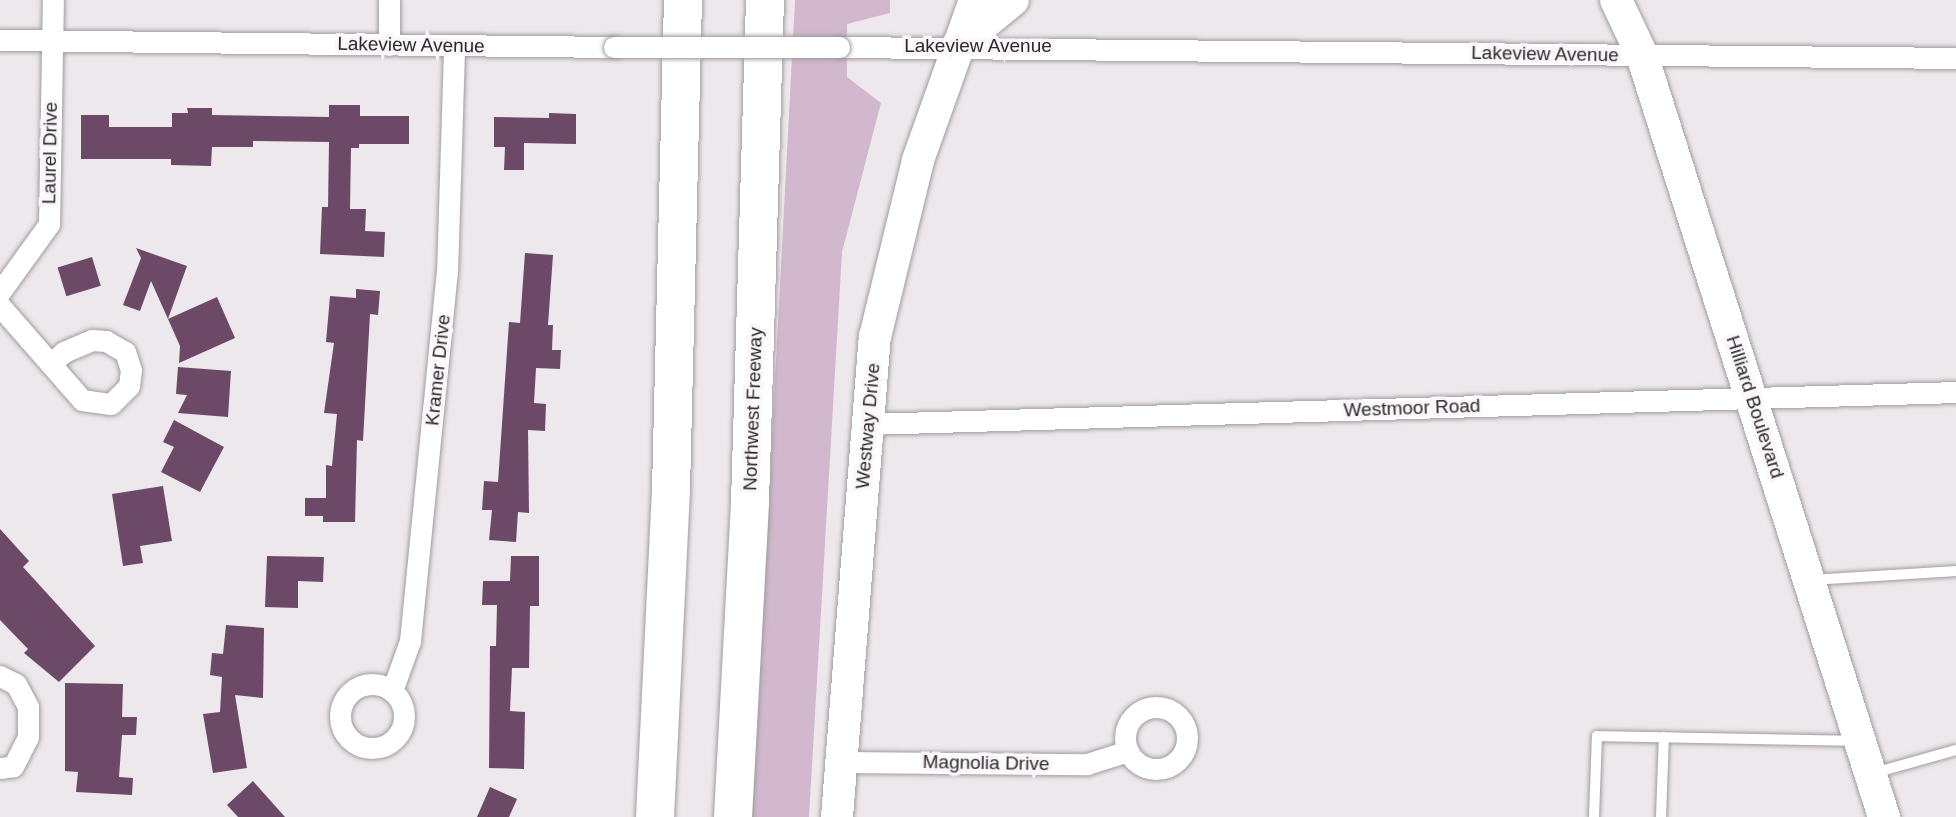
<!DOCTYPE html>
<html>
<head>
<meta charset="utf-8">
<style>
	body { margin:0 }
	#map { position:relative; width:1956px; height:817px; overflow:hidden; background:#ede8ec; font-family:Arial,sans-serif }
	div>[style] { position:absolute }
	.green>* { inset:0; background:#d1b8cc }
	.building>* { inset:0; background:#6c4966; transform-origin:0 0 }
	.roads { filter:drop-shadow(0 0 2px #a09c9f) drop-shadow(0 0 2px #a09c9f) }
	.lane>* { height:10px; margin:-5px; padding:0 5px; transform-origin:5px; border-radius:5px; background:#fff }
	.street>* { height:21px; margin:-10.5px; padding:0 10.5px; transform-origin:10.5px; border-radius:10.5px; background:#fff }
	.street>.ring { margin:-10.5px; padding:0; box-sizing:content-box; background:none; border:21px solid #fff; border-radius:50% }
	.secondary>* { height:32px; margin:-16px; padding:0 16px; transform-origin:16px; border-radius:16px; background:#fff }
	.highway>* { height:38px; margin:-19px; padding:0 19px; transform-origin:19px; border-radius:19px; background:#fff }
	.bridges { filter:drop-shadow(0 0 2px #a09c9f) drop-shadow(0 0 2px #a09c9f) }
	.street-bridge>* { height:21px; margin:-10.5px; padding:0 10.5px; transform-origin:10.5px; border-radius:10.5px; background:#fff }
	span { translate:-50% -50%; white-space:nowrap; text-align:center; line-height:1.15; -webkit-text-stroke:7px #faf6f9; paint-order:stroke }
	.street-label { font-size:19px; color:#2b292a }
</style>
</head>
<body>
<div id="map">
	<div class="green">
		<i style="clip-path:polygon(795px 0,890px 0,890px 13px,847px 24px,847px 77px,881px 103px,842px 252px,809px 817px,752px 817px)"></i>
	</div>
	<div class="building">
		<i style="clip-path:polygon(329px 105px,360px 105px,360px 116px,409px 116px,409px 144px,359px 144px,359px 148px,351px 148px,350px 209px,366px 209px,365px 231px,385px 232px,384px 257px,320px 254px,322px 207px,328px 207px,329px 142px,253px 141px,253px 147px,212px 147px,211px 166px,171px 165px,171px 159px,81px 159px,81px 115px,109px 115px,109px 127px,172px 127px,172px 113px,188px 113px,187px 108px,212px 108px,212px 115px,329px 117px)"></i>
		<i style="clip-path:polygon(549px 113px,576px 114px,576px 144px,524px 143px,524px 170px,504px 170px,505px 147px,494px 147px,494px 117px,549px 118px)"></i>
		<i style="clip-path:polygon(136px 248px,187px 266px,168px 319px,151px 281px,140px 311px,123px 305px,141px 258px)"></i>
		<i style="clip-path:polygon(525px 253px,553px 255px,548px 325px,553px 325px,552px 350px,561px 350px,560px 369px,536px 368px,534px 403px,546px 404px,545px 431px,528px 430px,529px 513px,518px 512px,516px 542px,489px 540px,492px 510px,482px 510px,484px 481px,498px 482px,509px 322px,520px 323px)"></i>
		<i style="left:92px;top:257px;width:30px;height:36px;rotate:73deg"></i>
		<i style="clip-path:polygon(356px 289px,380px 291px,378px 315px,370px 314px,363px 441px,357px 440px,355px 522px,323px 522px,323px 516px,305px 516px,305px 498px,326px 498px,326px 465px,332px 466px,337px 414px,324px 413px,334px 343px,326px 342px,330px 296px,356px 298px)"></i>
		<i style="clip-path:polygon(217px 297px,235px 338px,179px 363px,180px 346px,168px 319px)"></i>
		<i style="clip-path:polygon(178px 367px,231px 371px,228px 417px,178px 413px,187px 395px,176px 394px)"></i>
		<i style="clip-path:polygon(174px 420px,224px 447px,200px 492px,161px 472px,174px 447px,163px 442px)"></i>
		<i style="clip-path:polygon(163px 486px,172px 541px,140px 546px,143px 563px,123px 566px,112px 494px)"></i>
		<i style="clip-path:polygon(0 529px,29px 561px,23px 567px,95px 646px,59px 682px,24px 653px,28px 649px,0 620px)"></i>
		<i style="clip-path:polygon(267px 556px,324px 557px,323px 582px,298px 581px,298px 608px,265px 607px)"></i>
		<i style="clip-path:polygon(511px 556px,539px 556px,539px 606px,530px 606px,529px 668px,512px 668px,510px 711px,525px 712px,524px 769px,489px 768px,490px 646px,496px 646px,497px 605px,482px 605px,483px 581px,510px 581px)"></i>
		<i style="clip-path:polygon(226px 625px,264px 628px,263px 698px,235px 695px,247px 768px,213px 773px,203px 714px,220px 712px,222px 677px,210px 675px,212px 653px,223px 654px)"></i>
		<i style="clip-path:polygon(65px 683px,123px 684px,122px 717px,137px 717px,136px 735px,122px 735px,119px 777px,133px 778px,132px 795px,76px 792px,78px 772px,65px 771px)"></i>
		<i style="clip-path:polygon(253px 781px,285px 817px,238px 817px,227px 805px)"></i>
		<i style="clip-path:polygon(490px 787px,517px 799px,509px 817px,477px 817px)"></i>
	</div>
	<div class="roads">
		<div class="lane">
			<i style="left:1812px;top:580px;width:144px;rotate:-3.6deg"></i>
			<i style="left:1874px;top:773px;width:85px;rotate:-15.7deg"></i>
			<i style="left:1594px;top:817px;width:81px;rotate:-87.9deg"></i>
			<i style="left:1597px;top:736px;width:260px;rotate:1.1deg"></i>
			<i style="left:1661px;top:817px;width:80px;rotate:-87.9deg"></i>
		</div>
		<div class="street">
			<i style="left:0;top:40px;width:614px;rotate:0.65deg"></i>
			<i style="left:389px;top:45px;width:45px;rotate:-90deg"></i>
			<i style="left:839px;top:47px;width:1117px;rotate:0.56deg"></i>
			<i style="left:0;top:292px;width:84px;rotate:-54.2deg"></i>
			<i style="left:49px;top:224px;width:224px;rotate:-89deg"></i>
			<i style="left:0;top:306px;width:125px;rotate:48.9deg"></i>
			<i style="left:82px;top:400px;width:29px;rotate:8deg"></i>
			<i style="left:111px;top:404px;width:25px;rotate:-45deg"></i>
			<i style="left:129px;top:386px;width:16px;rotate:-83deg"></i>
			<i style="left:131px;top:370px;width:19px;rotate:-108deg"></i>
			<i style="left:125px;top:352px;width:22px;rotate:-150deg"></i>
			<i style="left:106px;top:341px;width:14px;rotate:-176deg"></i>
			<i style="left:92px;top:340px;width:30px;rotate:157deg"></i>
			<i style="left:64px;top:352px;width:18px;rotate:139deg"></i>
			<i style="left:867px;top:424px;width:1089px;rotate:-1.68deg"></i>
			<i style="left:0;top:676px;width:18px;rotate:27deg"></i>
			<i style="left:16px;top:684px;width:26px;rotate:62deg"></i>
			<i style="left:28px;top:707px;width:30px;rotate:90deg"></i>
			<i style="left:28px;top:737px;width:33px;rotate:117deg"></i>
			<i style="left:13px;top:766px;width:13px;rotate:171deg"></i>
			<i class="ring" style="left:340px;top:684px;width:43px;height:43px"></i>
			<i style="left:392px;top:691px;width:53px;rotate:-70.2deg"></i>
			<i style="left:410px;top:641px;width:370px;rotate:-84.3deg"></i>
			<i style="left:447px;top:273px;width:227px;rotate:-88.2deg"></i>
			<i class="ring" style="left:1125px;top:707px;width:41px;height:41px"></i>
			<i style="left:842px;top:762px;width:245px;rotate:0.5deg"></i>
			<i style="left:1087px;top:764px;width:43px;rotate:-17.6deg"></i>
		</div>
		<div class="secondary">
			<i style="left:1616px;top:0;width:61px;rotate:64.7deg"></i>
			<i style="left:1642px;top:55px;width:800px;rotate:72.38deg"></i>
			<i style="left:958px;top:45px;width:71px;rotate:-39.3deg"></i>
			<i style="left:837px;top:817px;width:482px;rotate:-85.5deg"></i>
			<i style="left:875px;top:337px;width:182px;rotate:-76.3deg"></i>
			<i style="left:918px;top:160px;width:170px;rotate:-70.4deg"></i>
		</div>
		<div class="highway">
			<i style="left:655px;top:817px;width:327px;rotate:-87.2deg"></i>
			<i style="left:671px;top:490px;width:490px;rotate:-88.6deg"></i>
			<i style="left:733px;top:817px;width:315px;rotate:-86.9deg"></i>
			<i style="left:750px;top:502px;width:502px;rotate:-88.29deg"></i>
		</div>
	</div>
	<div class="bridges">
		<div class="street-bridge">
			<i style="left:614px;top:47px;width:225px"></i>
		</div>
	</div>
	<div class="street-label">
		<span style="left:411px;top:45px;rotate:1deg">Lakeview Avenue</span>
		<span style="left:978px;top:46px">Lakeview Avenue</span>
		<span style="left:1545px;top:54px;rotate:1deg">Lakeview Avenue</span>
		<span style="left:50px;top:153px;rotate:-89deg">Laurel Drive</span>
		<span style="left:438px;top:370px;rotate:-84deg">Kramer Drive</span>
		<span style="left:1755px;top:407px;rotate:72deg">Hilliard Boulevard</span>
		<span style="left:1412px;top:408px;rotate:-2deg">Westmoor Road</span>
		<span style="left:753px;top:409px;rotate:-88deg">Northwest Freeway</span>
		<span style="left:868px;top:426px;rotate:-85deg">Westway Drive</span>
		<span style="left:986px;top:763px;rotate:1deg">Magnolia Drive</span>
	</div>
</div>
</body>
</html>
